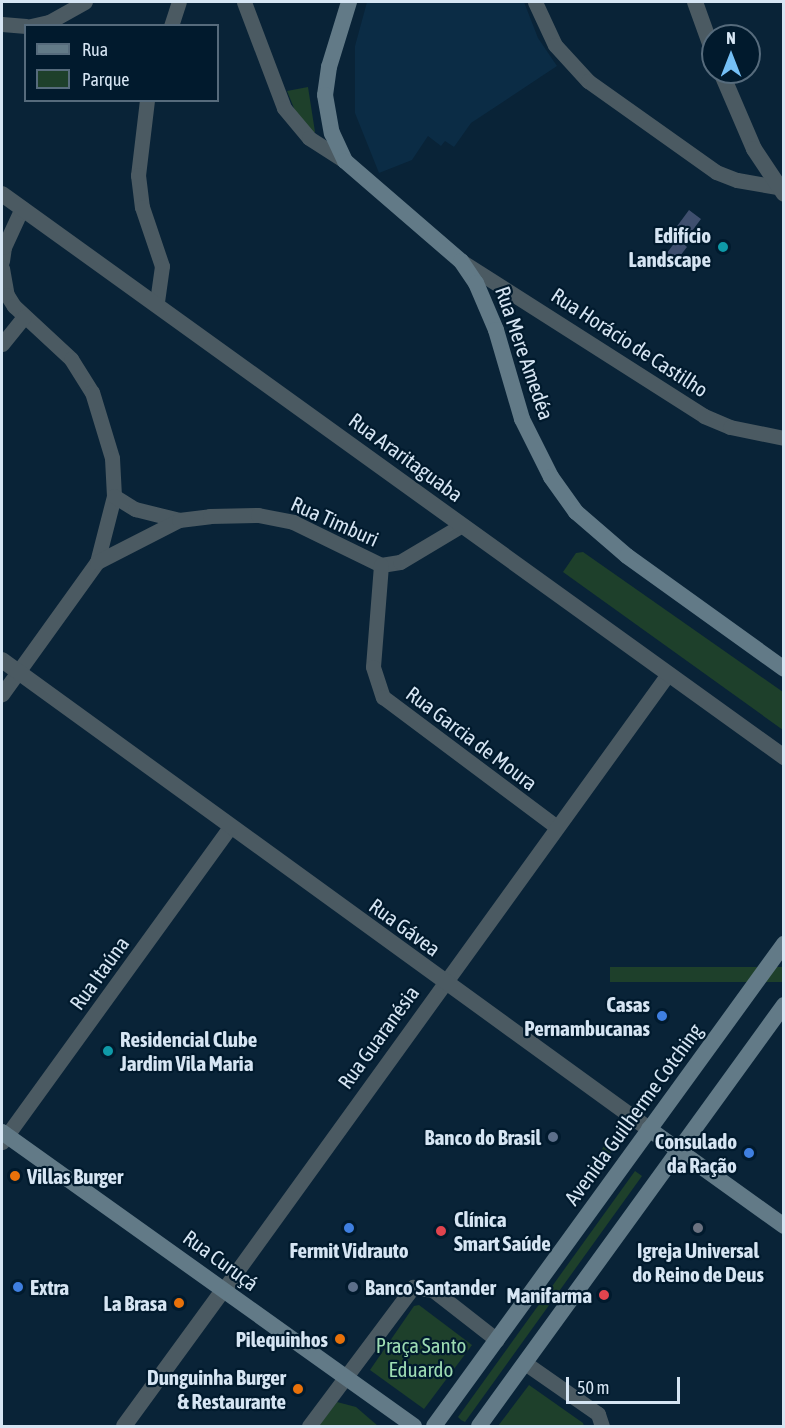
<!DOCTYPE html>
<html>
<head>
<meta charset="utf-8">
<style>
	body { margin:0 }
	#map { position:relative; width:785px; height:1428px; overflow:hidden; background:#092337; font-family:"Asap Condensed",sans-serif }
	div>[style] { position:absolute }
	.built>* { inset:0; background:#0b2c45 }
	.green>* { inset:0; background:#1e402b; transform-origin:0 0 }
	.water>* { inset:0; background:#3f4f6e }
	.minor>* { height:15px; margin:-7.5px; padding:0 7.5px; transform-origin:7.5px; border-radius:7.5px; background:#4b5a62 }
	.tertiary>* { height:16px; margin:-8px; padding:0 8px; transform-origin:8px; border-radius:8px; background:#4b5a62 }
	.secondary>* { height:16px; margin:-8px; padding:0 8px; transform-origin:8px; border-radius:8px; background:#627a87 }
	.dots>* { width:16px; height:16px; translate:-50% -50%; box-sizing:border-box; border:3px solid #011a2d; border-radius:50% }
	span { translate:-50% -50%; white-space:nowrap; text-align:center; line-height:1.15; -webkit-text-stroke:4.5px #011a2d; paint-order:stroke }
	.poi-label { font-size:21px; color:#d6e5f3; font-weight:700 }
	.right { translate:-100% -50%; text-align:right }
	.left { translate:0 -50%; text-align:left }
	.street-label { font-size:21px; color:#d6e5f3 }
	.park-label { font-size:21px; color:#9ddcb3 }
	.frame { position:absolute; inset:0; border:3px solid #d6e5f3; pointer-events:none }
	.legend { position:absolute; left:24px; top:24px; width:195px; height:78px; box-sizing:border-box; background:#011a2d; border:2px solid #566b7c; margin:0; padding:8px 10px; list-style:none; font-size:18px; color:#d6e5f3 }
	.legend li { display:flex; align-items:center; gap:12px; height:30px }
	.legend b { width:30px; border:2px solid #566b7c }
	.north { position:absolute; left:701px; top:24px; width:60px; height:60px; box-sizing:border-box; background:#011a2d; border:2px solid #566b7c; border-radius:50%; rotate:0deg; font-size:16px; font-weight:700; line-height:24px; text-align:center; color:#d6e5f3 }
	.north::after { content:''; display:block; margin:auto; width:21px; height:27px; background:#75c0f6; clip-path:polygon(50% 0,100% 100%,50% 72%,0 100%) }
	.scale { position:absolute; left:566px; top:1377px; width:114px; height:27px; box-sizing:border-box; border:3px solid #d6e5f3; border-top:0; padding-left:8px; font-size:18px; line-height:21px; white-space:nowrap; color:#d6e5f3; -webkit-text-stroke:4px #011a2d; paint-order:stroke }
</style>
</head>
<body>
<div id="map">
	<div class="built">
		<i style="clip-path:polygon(367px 2px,524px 2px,538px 38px,557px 66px,471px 123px,454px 147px,445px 141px,441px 146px,428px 136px,412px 160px,379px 173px,355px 113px,355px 46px)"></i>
	</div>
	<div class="green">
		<i style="clip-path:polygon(308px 87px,315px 132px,310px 133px,300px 123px,287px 91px)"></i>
		<i style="clip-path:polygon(583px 552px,783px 692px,783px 730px,563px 572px,576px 553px)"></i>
		<i style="left:783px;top:967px;width:15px;height:173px;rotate:90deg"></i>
		<i style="left:604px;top:1146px;width:9px;height:46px;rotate:32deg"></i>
		<i style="clip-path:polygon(635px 1171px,642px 1176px,465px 1422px,461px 1420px,458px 1417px)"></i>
		<i style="clip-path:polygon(419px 1305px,472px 1345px,424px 1409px,370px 1370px,414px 1306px)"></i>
		<i style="clip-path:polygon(529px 1385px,583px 1423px,584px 1426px,498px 1426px)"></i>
		<i style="clip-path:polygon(337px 1402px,356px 1407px,378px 1426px,318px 1426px)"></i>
	</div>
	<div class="water">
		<i style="clip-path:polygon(689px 210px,701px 219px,683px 243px,687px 247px,677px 260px,667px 253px,678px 238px,672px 233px)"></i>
	</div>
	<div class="minor">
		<i style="left:244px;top:2px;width:113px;rotate:69.3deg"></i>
		<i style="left:284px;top:108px;width:39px;rotate:50deg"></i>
		<i style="left:309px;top:138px;width:43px;rotate:32.6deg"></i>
		<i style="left:535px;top:2px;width:47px;rotate:65.1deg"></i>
		<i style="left:555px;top:45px;width:49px;rotate:47.5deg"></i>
		<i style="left:588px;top:81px;width:157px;rotate:35.4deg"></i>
		<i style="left:716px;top:172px;width:22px;rotate:21deg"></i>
		<i style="left:737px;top:180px;width:41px;rotate:9.9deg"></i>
		<i style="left:2px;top:24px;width:24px;rotate:5deg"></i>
		<i style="left:31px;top:26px;width:18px;rotate:-13deg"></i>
		<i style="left:49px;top:22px;width:41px;rotate:-29.1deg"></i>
		<i style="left:171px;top:26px;width:25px;rotate:-72deg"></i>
		<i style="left:147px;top:100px;width:76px;rotate:96.8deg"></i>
		<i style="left:138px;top:175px;width:32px;rotate:83deg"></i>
		<i style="left:142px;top:207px;width:62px;rotate:71.3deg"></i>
		<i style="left:162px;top:266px;width:36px;rotate:98deg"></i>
		<i style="left:2px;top:261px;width:14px;rotate:-82deg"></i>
		<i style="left:4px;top:247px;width:43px;rotate:-65.2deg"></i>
		<i style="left:461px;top:261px;width:288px;rotate:32.5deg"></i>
		<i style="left:704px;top:416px;width:28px;rotate:23deg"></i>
		<i style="left:730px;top:427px;width:55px;rotate:11.5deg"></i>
		<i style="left:2px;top:268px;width:27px;rotate:80deg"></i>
		<i style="left:7px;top:295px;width:13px;rotate:58deg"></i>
		<i style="left:14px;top:306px;width:78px;rotate:42.9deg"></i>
		<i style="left:71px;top:359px;width:39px;rotate:58deg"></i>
		<i style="left:92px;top:392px;width:69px;rotate:73.1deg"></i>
		<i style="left:112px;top:458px;width:38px;rotate:87deg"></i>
		<i style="left:114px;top:496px;width:68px;rotate:104.4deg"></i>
		<i style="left:97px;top:562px;width:163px;rotate:125.7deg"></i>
		<i style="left:2px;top:344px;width:35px;rotate:-51deg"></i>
		<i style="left:114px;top:496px;width:25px;rotate:32deg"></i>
		<i style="left:135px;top:509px;width:45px;rotate:14deg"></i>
		<i style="left:97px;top:562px;width:92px;rotate:-27.1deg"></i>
		<i style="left:179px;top:520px;width:31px;rotate:-7deg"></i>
		<i style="left:210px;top:516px;width:48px;rotate:-1.2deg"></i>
		<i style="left:258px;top:515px;width:36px;rotate:11deg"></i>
		<i style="left:293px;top:522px;width:98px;rotate:26deg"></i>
		<i style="left:381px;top:565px;width:19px;rotate:-9deg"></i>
		<i style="left:400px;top:562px;width:72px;rotate:-30.8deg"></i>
		<i style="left:381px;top:565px;width:102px;rotate:94.5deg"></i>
		<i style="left:373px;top:667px;width:32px;rotate:72deg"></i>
		<i style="left:383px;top:697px;width:217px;rotate:36.8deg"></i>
		<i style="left:2px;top:1142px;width:389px;rotate:-54.1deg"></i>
		<i style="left:224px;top:1289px;width:759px;rotate:-54.17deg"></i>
		<i style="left:525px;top:1363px;width:89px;rotate:34.9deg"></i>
		<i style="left:598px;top:1414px;width:13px;rotate:72deg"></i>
		<i style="left:309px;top:1426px;width:174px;rotate:-53.2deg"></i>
		<i style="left:413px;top:1287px;width:20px;rotate:9deg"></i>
		<i style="left:433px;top:1290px;width:81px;rotate:38deg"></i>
	</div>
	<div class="tertiary">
		<i style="left:695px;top:2px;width:53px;rotate:70.2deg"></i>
		<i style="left:721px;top:72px;width:84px;rotate:66.8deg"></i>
		<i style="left:754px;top:149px;width:54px;rotate:56.3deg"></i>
		<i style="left:2px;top:194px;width:964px;rotate:35.75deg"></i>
		<i style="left:2px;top:660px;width:799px;rotate:35.94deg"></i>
		<i style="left:124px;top:1426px;width:170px;rotate:-53.9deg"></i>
	</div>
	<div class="secondary">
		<i style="left:349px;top:2px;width:68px;rotate:107.1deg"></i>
		<i style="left:329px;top:67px;width:28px;rotate:98deg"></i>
		<i style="left:325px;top:95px;width:39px;rotate:80deg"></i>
		<i style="left:332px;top:133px;width:31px;rotate:65deg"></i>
		<i style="left:345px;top:161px;width:153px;rotate:40.8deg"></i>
		<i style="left:461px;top:261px;width:27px;rotate:56deg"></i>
		<i style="left:476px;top:283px;width:51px;rotate:66.9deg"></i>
		<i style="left:496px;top:330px;width:93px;rotate:73.7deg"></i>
		<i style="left:522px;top:419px;width:65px;rotate:63.4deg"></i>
		<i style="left:551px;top:477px;width:43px;rotate:54.5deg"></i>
		<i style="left:576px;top:512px;width:67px;rotate:40.8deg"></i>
		<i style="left:627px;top:556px;width:193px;rotate:35.7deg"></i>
		<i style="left:649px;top:1129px;width:166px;rotate:35.7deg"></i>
		<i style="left:2px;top:1132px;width:506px;rotate:35.51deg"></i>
		<i style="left:434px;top:1426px;width:596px;rotate:-54.02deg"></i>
		<i style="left:479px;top:1426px;width:520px;rotate:-54.08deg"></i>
	</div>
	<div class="dots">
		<i style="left:723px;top:247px;background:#0f9aa8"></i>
		<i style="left:662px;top:1016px;background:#3f7fe0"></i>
		<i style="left:108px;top:1051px;background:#0f9aa8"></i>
		<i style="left:553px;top:1137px;background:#5c6f8a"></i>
		<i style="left:749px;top:1153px;background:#3f7fe0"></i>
		<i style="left:15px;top:1176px;background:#e8710a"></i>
		<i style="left:349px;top:1228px;background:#3f7fe0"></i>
		<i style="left:698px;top:1228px;background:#6b7280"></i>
		<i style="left:441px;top:1231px;background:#e0444e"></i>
		<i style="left:18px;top:1287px;background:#3f7fe0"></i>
		<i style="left:353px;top:1287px;background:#5c6f8a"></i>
		<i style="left:604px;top:1295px;background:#e0444e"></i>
		<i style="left:179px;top:1303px;background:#e8710a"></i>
		<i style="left:340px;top:1339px;background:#e8710a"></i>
		<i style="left:298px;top:1389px;background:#e8710a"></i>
	</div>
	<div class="poi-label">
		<span class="right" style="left:711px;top:247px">Edifício<br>Landscape</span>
		<span class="right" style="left:650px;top:1016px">Casas<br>Pernambucanas</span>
		<span class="left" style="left:120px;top:1051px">Residencial Clube<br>Jardim Vila Maria</span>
		<span class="right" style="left:541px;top:1137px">Banco do Brasil</span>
		<span class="right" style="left:737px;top:1153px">Consulado<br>da Ração</span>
		<span class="left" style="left:27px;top:1176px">Villas Burger</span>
		<span class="left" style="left:454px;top:1231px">Clínica<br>Smart Saúde</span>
		<span style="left:349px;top:1250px">Fermit Vidrauto</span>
		<span style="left:698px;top:1262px">Igreja Universal<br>do Reino de Deus</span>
		<span class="left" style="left:30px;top:1287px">Extra</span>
		<span class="left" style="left:365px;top:1287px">Banco Santander</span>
		<span class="right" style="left:592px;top:1295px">Manifarma</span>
		<span class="right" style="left:167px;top:1303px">La Brasa</span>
		<span class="right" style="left:328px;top:1339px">Pilequinhos</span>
		<span class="right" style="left:286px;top:1389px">Dunguinha Burger<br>&amp; Restaurante</span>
	</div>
	<div class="street-label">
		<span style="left:630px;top:342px;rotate:33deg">Rua Horácio de Castilho</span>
		<span style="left:525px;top:353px;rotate:71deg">Rua Mere Amedéa</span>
		<span style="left:406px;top:457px;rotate:36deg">Rua Araritaguaba</span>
		<span style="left:335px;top:521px;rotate:24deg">Rua Timburi</span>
		<span style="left:472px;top:738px;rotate:37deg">Rua Garcia de Moura</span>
		<span style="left:405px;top:927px;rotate:36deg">Rua Gávea</span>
		<span style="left:99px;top:973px;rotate:-54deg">Rua Itaúna</span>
		<span style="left:378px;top:1037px;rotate:-54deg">Rua Guaranésia</span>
		<span style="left:633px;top:1114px;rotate:-54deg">Avenida Guilherme Cotching</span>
		<span style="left:221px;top:1260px;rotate:36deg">Rua Curuçá</span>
	</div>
	<div class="park-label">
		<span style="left:421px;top:1357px">Praça Santo<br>Eduardo</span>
	</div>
	<div class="frame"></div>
	<ul class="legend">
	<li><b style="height:8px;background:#627a87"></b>Rua</li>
	<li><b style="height:16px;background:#1e402b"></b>Parque</li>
	</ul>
	<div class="north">N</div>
	<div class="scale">50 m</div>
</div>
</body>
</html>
